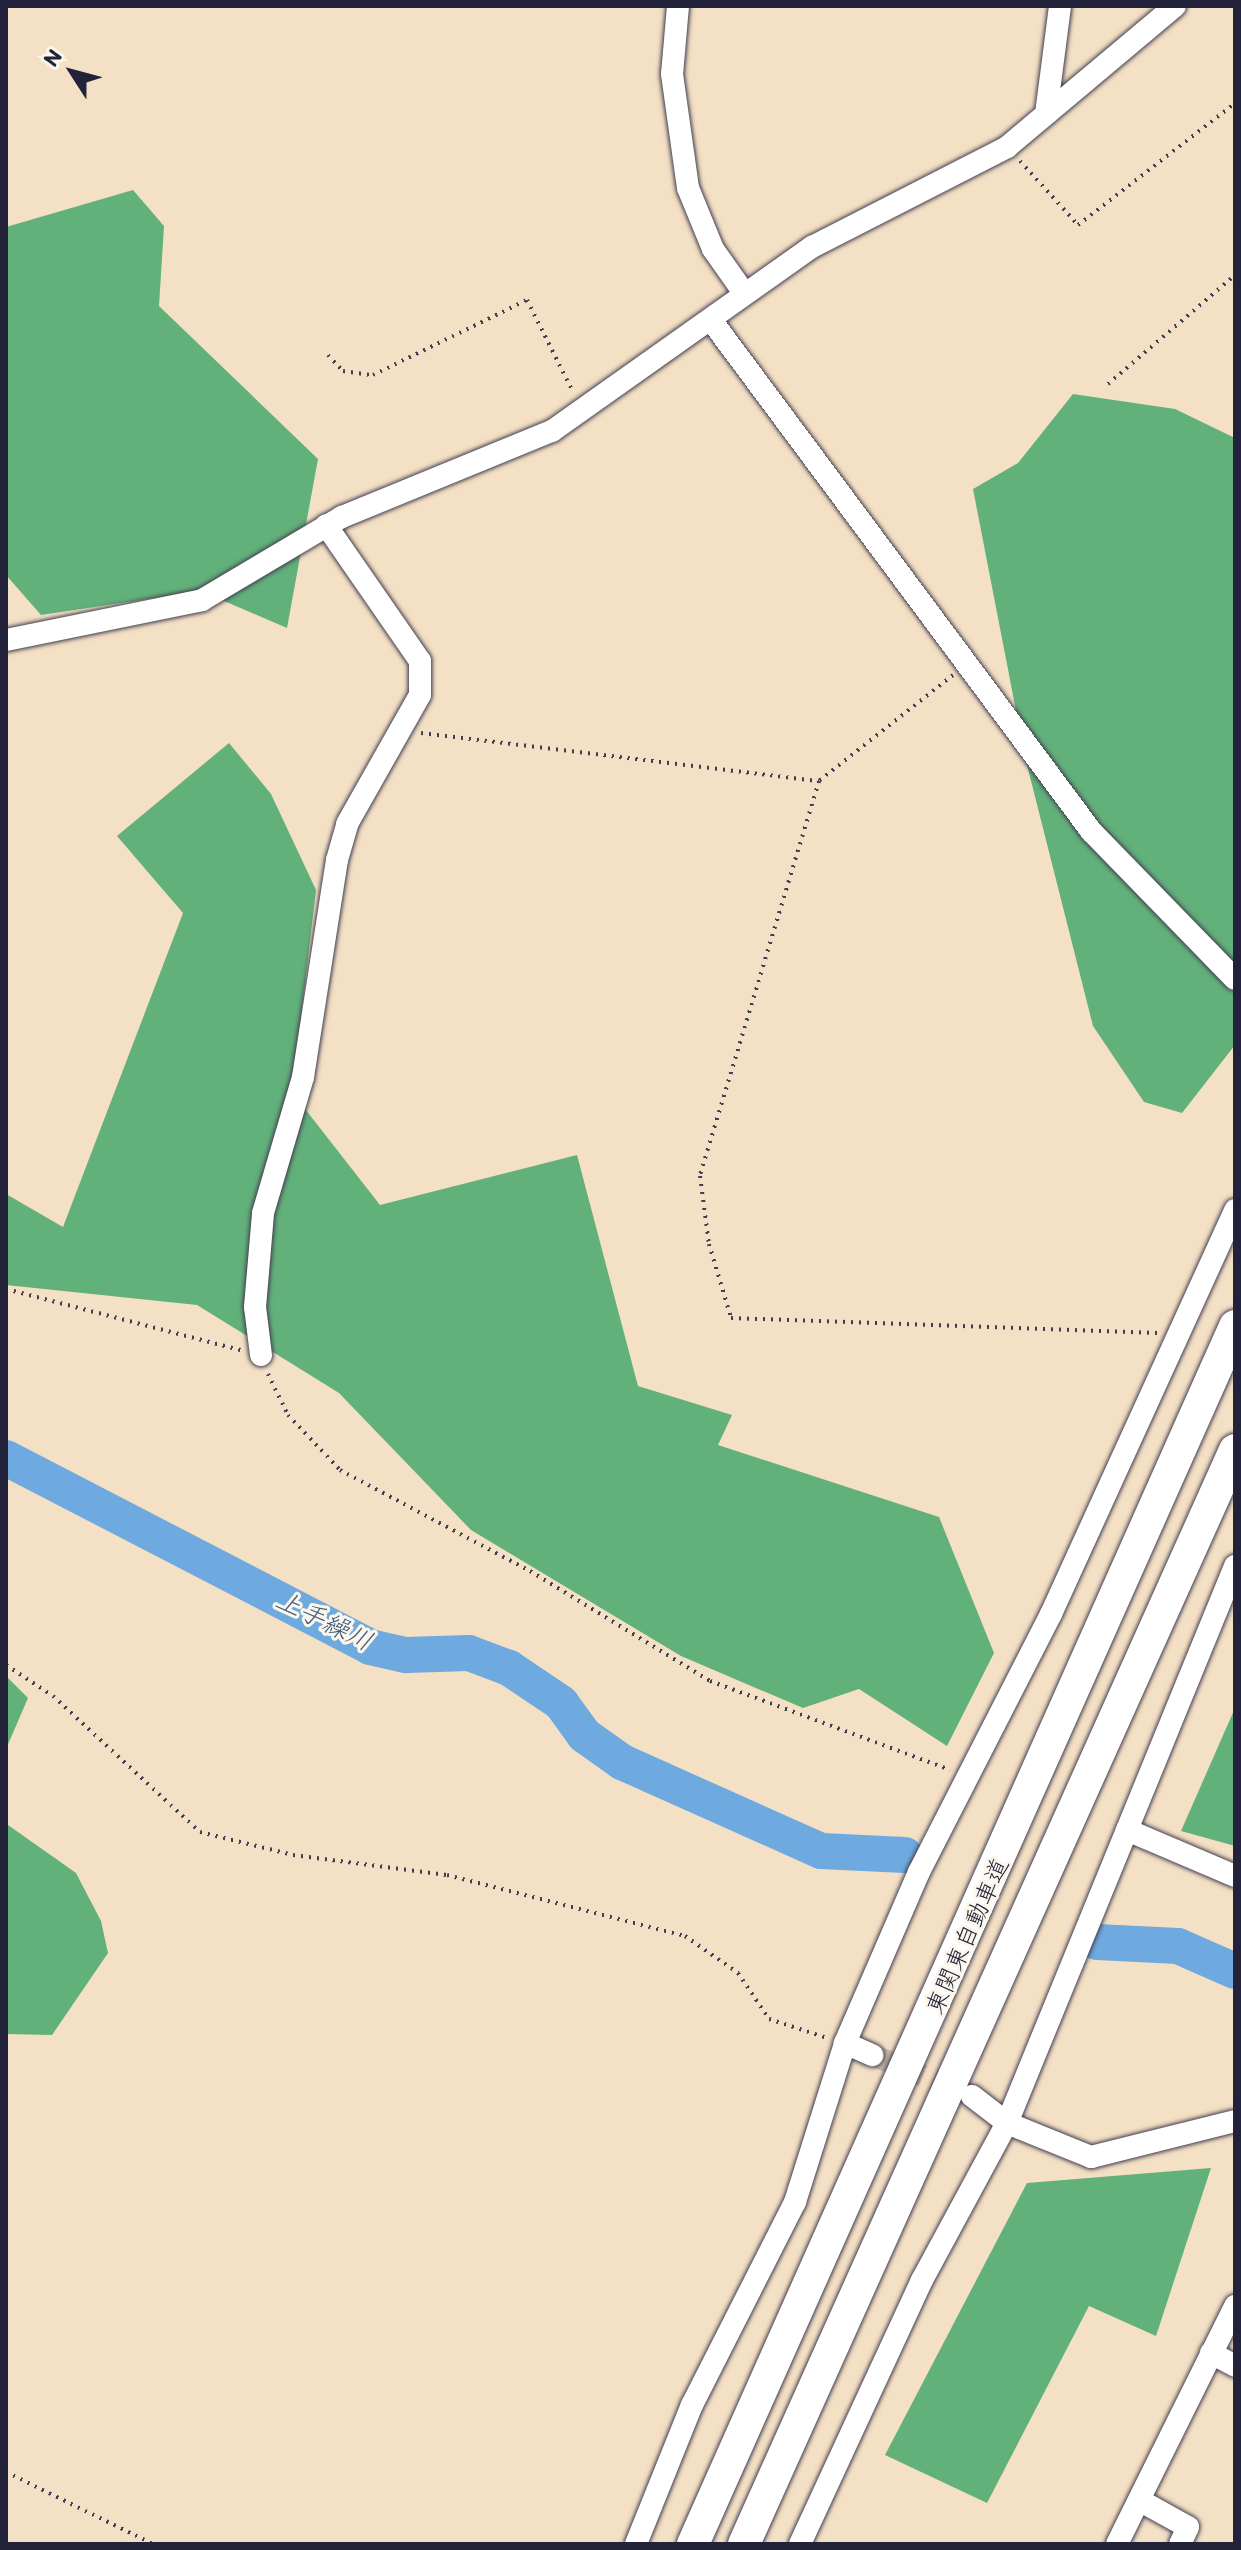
<!DOCTYPE html>
<html>
<head>
<meta charset="utf-8">
<style>
	body { margin:0 }
	#map { position:relative; width:1241px; height:2550px; overflow:hidden; background:#f4e0c4; font-family:Itim,"Klee One",sans-serif }
	div>[style] { position:absolute }
	.forest>* { inset:0; background:#62b17b }
	.river>* { height:36px; margin:-18px; padding:0 18px; transform-origin:18px; border-radius:18px; background:#6eaadf }
	.minor-tunnel>* { height:22px; margin-top:-11px; transform-origin:0; background:repeating-linear-gradient(90deg,#cabaa9 0 22px,transparent 0 33px) }
	.path>* { height:4px; margin-top:-2px; transform-origin:0; background:repeating-linear-gradient(90deg,#423e50 0 2px,transparent 0 8px) }
	.roads { filter:drop-shadow(0 0 2px #423e50) drop-shadow(0 0 2px #423e50) }
	.minor>* { height:22px; margin:-11px; padding:0 11px; transform-origin:11px; border-radius:11px; background:#fff }
	.highway>* { height:32px; margin:-16px; padding:0 16px; transform-origin:16px; border-radius:16px; background:#fff }
	span { translate:-50% -50%; white-space:nowrap; text-align:center; line-height:1.15; -webkit-text-stroke:6px #fbf7ec; paint-order:stroke }
	.street-label { font-size:24px; color:#22223b }
	.water-label { font-size:26px; color:#40587d; font-style:italic }
	.frame { position:absolute; inset:0; border:8px solid #22223b; pointer-events:none }
	.north { position:absolute; left:32px; top:32px; width:80px; height:80px; -webkit-text-stroke:6px #fbf7ec; paint-order:stroke; rotate:306deg; font-size:22px; font-weight:700; line-height:32px; text-align:center; color:#22223b }
	.north::after { content:''; display:block; margin:auto; width:28px; height:36px; background:#22223b; clip-path:polygon(50% 0,100% 100%,50% 72%,0 100%) }
</style>
</head>
<body>
<div id="map">
	<div class="forest">
		<i style="clip-path:polygon(133px 190px,164px 226px,159px 306px,318px 459px,287px 628px,201px 591px,41px 615px,6px 575px,6px 227px)"></i>
		<i style="clip-path:polygon(1073px 394px,1175px 409px,1235px 438px,1235px 1045px,1182px 1113px,1144px 1102px,1093px 1026px,1025px 757px,973px 489px,1018px 463px)"></i>
		<i style="clip-path:polygon(229px 743px,271px 794px,316px 890px,301px 1017px,302px 1105px,380px 1205px,577px 1155px,638px 1386px,732px 1415px,718px 1445px,939px 1517px,994px 1653px,947px 1746px,859px 1689px,803px 1708px,681px 1656px,471px 1530px,339px 1393px,197px 1305px,6px 1285px,6px 1194px,63px 1227px,183px 913px,117px 836px)"></i>
		<i style="clip-path:polygon(6px 1676px,28px 1698px,6px 1749px)"></i>
		<i style="clip-path:polygon(1235px 1708px,1235px 1846px,1181px 1831px)"></i>
		<i style="clip-path:polygon(6px 1813px,8px 1825px,76px 1873px,101px 1921px,108px 1953px,52px 2035px,6px 2034px)"></i>
		<i style="clip-path:polygon(1211px 2168px,1156px 2336px,1089px 2306px,987px 2503px,885px 2455px,1027px 2183px)"></i>
	</div>
	<div class="river">
		<i style="left:6px;top:1458px;width:410px;rotate:27.4deg"></i>
		<i style="left:370px;top:1647px;width:37px;rotate:13deg"></i>
		<i style="left:406px;top:1655px;width:63px;rotate:-1.8deg"></i>
		<i style="left:469px;top:1653px;width:43px;rotate:20.6deg"></i>
		<i style="left:509px;top:1668px;width:63px;rotate:33.9deg"></i>
		<i style="left:561px;top:1703px;width:39px;rotate:54deg"></i>
		<i style="left:584px;top:1735px;width:47px;rotate:35.4deg"></i>
		<i style="left:622px;top:1762px;width:218px;rotate:24.1deg"></i>
		<i style="left:821px;top:1851px;width:84px;rotate:2.7deg"></i>
		<i style="left:1097px;top:1942px;width:81px;rotate:2.8deg"></i>
		<i style="left:1178px;top:1946px;width:62px;rotate:23.7deg"></i>
	</div>
	<div class="minor-tunnel">
		<i style="left:872px;top:2055px;width:95px;rotate:22.2deg"></i>
	</div>
	<div class="path">
		<i style="left:1020px;top:161px;width:86px;rotate:47.8deg"></i>
		<i style="left:1078px;top:225px;width:199px;rotate:-37.8deg"></i>
		<i style="left:328px;top:355px;width:22px;rotate:47deg"></i>
		<i style="left:343px;top:371px;width:30px;rotate:8deg"></i>
		<i style="left:373px;top:375px;width:171px;rotate:-26deg"></i>
		<i style="left:527px;top:300px;width:103px;rotate:63.4deg"></i>
		<i style="left:1108px;top:384px;width:167px;rotate:-40.6deg"></i>
		<i style="left:953px;top:675px;width:171px;rotate:141.7deg"></i>
		<i style="left:819px;top:781px;width:413px;rotate:106.8deg"></i>
		<i style="left:700px;top:1176px;width:69px;rotate:82.5deg"></i>
		<i style="left:709px;top:1244px;width:77px;rotate:73.4deg"></i>
		<i style="left:731px;top:1318px;width:427px;rotate:2deg"></i>
		<i style="left:421px;top:733px;width:401px;rotate:6.9deg"></i>
		<i style="left:6px;top:1289px;width:243px;rotate:14.6deg"></i>
		<i style="left:268px;top:1374px;width:46px;rotate:64deg"></i>
		<i style="left:288px;top:1415px;width:76px;rotate:46.6deg"></i>
		<i style="left:340px;top:1470px;width:215px;rotate:28deg"></i>
		<i style="left:530px;top:1571px;width:211px;rotate:31.4deg"></i>
		<i style="left:710px;top:1681px;width:256px;rotate:20.3deg"></i>
		<i style="left:6px;top:1665px;width:56px;rotate:33.4deg"></i>
		<i style="left:53px;top:1696px;width:200px;rotate:42.8deg"></i>
		<i style="left:200px;top:1832px;width:96px;rotate:13.9deg"></i>
		<i style="left:293px;top:1855px;width:155px;rotate:7.4deg"></i>
		<i style="left:447px;top:1875px;width:246px;rotate:14.4deg"></i>
		<i style="left:685px;top:1936px;width:65px;rotate:34.9deg"></i>
		<i style="left:738px;top:1973px;width:55px;rotate:56deg"></i>
		<i style="left:769px;top:2019px;width:61px;rotate:18.1deg"></i>
		<i style="left:6px;top:2472px;width:164px;rotate:26.1deg"></i>
	</div>
	<div class="roads">
		<div class="minor">
			<i style="left:678px;top:6px;width:68px;rotate:95deg"></i>
			<i style="left:672px;top:74px;width:115px;rotate:82deg"></i>
			<i style="left:688px;top:188px;width:66px;rotate:67.7deg"></i>
			<i style="left:713px;top:249px;width:54px;rotate:54.8deg"></i>
			<i style="left:1046px;top:114px;width:109px;rotate:-82.6deg"></i>
			<i style="left:711px;top:320px;width:637px;rotate:53.36deg"></i>
			<i style="left:1091px;top:831px;width:206px;rotate:45.8deg"></i>
			<i style="left:6px;top:640px;width:200px;rotate:-11.5deg"></i>
			<i style="left:202px;top:600px;width:163px;rotate:-30.7deg"></i>
			<i style="left:342px;top:517px;width:227px;rotate:-22.3deg"></i>
			<i style="left:552px;top:431px;width:319px;rotate:-35.3deg"></i>
			<i style="left:812px;top:247px;width:219px;rotate:-27.1deg"></i>
			<i style="left:1007px;top:147px;width:219px;rotate:-40deg"></i>
			<i style="left:261px;top:1355px;width:48px;rotate:-97.1deg"></i>
			<i style="left:255px;top:1307px;width:94px;rotate:-85.1deg"></i>
			<i style="left:263px;top:1213px;width:142px;rotate:-73.6deg"></i>
			<i style="left:303px;top:1077px;width:220px;rotate:-81.1deg"></i>
			<i style="left:337px;top:860px;width:37px;rotate:-74deg"></i>
			<i style="left:347px;top:824px;width:148px;rotate:-60.5deg"></i>
			<i style="left:420px;top:695px;width:34px;rotate:-90deg"></i>
			<i style="left:420px;top:661px;width:165px;rotate:-124.7deg"></i>
			<i style="left:1127px;top:1830px;width:117px;rotate:23.1deg"></i>
			<i style="left:845px;top:2043px;width:30px;rotate:24deg"></i>
			<i style="left:972px;top:2096px;width:44px;rotate:37.6deg"></i>
			<i style="left:1007px;top:2123px;width:91px;rotate:22deg"></i>
			<i style="left:1091px;top:2157px;width:148px;rotate:-14deg"></i>
			<i style="left:1211px;top:2353px;width:27px;rotate:28deg"></i>
			<i style="left:1139px;top:2500px;width:56px;rotate:28.9deg"></i>
			<i style="left:1188px;top:2527px;width:19px;rotate:115deg"></i>
			<i style="left:636px;top:2544px;width:150px;rotate:-68.1deg"></i>
			<i style="left:692px;top:2405px;width:228px;rotate:-63.1deg"></i>
			<i style="left:795px;top:2202px;width:167px;rotate:-72.5deg"></i>
			<i style="left:845px;top:2043px;width:186px;rotate:-66.6deg"></i>
			<i style="left:919px;top:1872px;width:290px;rotate:-62.9deg"></i>
			<i style="left:1051px;top:1614px;width:444px;rotate:-65.5deg"></i>
			<i style="left:800px;top:2544px;width:291px;rotate:-65.2deg"></i>
			<i style="left:922px;top:2280px;width:179px;rotate:-61.6deg"></i>
			<i style="left:1007px;top:2123px;width:602px;rotate:-67.74deg"></i>
			<i style="left:1117px;top:2544px;width:266px;rotate:-63.6deg"></i>
		</div>
		<div class="highway">
			<i style="left:693px;top:2544px;width:1333px;rotate:-66.01deg"></i>
			<i style="left:744px;top:2544px;width:1199px;rotate:-65.83deg"></i>
		</div>
	</div>
	<div class="street-label">
		<span style="left:967px;top:1936px;rotate:-66deg">東関東自動車道</span>
	</div>
	<div class="water-label">
		<span style="left:324px;top:1621px;rotate:26deg">上手繰川</span>
	</div>
	<div class="frame"></div>
	<div class="north">N</div>
</div>
</body>
</html>
